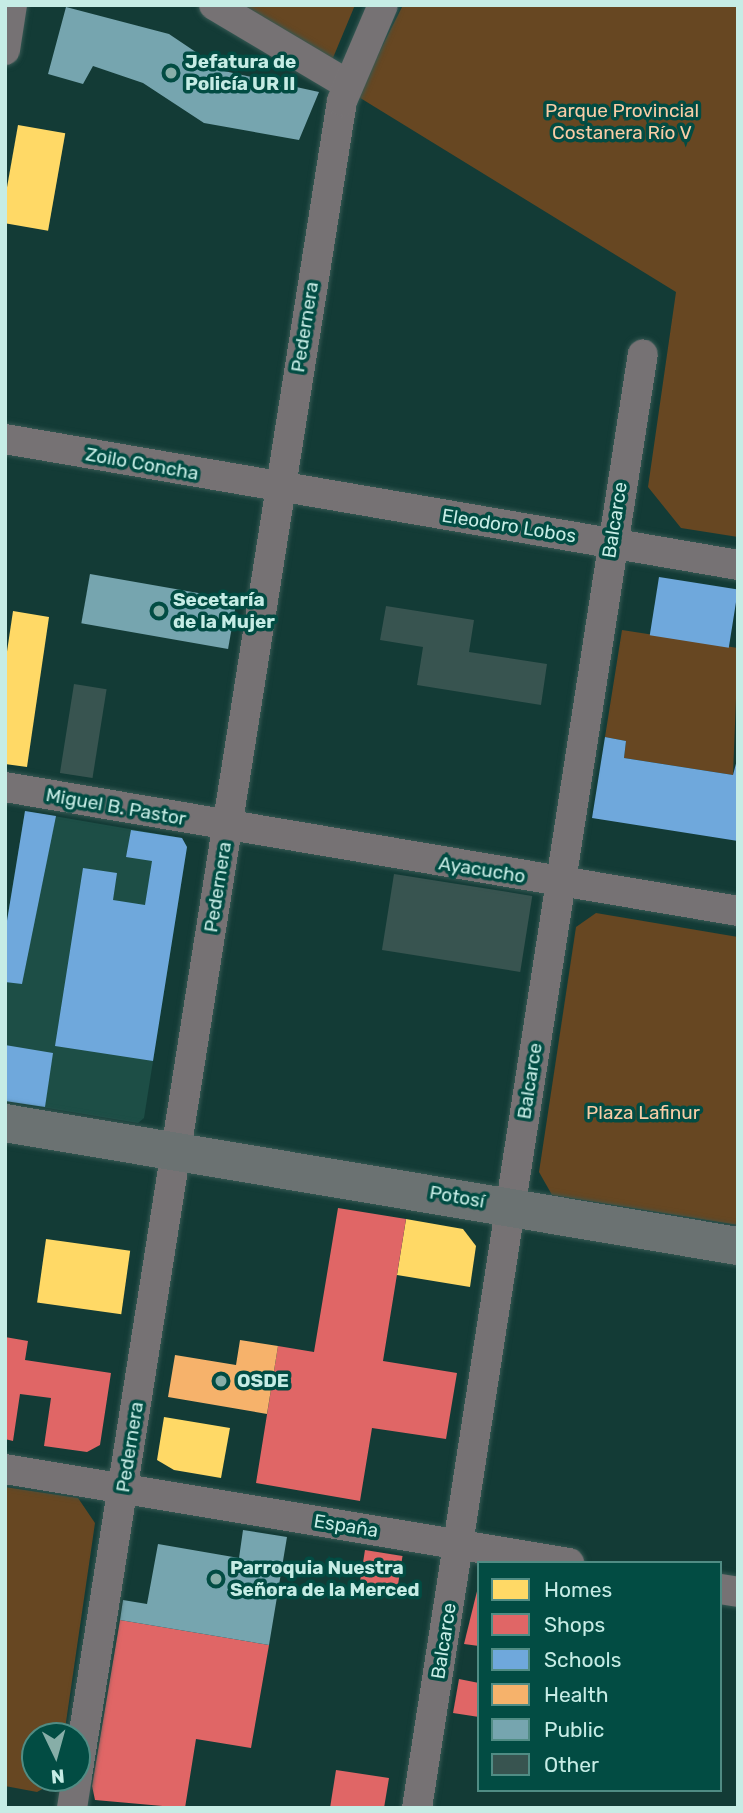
<!DOCTYPE html>
<html>
<head>
<meta charset="utf-8">
<style>
	body { margin:0 }
	#map { position:relative; width:743px; height:1813px; overflow:hidden; background:#133b36; font-family:Rubik,sans-serif }
	div>[style] { position:absolute }
	.built>* { inset:0; background:#1d4e46 }
	.green>* { inset:0; background:#674722 }
	.homes>* { inset:0; background:#ffd966; transform-origin:0 0 }
	.shops>* { inset:0; background:#e06666; transform-origin:0 0 }
	.schools>* { inset:0; background:#6fa8dc; transform-origin:0 0 }
	.health>* { inset:0; background:#f6b26b }
	.public>* { inset:0; background:#76a5af; transform-origin:0 0 }
	.building>* { inset:0; background:#385450; transform-origin:0 0 }
	.roads { filter:drop-shadow(0 0 2px #365853) drop-shadow(0 0 2px #365853) }
	.minor>* { height:30px; margin:-15px; padding:0 15px; transform-origin:15px; border-radius:15px; background:#767274 }
	.major>* { height:38px; margin:-19px; padding:0 19px; transform-origin:19px; border-radius:19px; background:#6b7272 }
	.dots>* { width:19px; height:19px; translate:-50% -50%; box-sizing:border-box; border:4px solid #024c43; border-radius:50% }
	span { translate:-50% -50%; white-space:nowrap; text-align:center; line-height:1.15; -webkit-text-stroke:7px #024c43; paint-order:stroke }
	.poi-label { font-size:19px; color:#c6ece5; font-weight:700 }
	.left { translate:0 -50%; text-align:left }
	.park-label { font-size:19px; color:#f9cca6 }
	.street-label { font-size:19px; color:#c6ece5 }
	.frame { position:absolute; inset:0; border:7px solid #c6ece5; pointer-events:none }
	.legend { position:absolute; left:477px; top:1561px; width:245px; height:231px; box-sizing:border-box; background:#024c43; border:2px solid #508c84; margin:0; padding:9px 12px; list-style:none; font-size:21px; color:#c6ece5 }
	.legend li { display:flex; align-items:center; gap:14px; height:35px }
	.legend b { width:35px; border:2px solid #508c84 }
	.north { position:absolute; left:21px; top:1722px; width:70px; height:70px; box-sizing:border-box; background:#024c43; border:2px solid #508c84; border-radius:50%; rotate:175deg; font-size:19px; font-weight:700; line-height:28px; text-align:center; color:#c6ece5 }
	.north::after { content:''; display:block; margin:auto; width:24px; height:32px; background:#87aea8; clip-path:polygon(50% 0,100% 100%,50% 72%,0 100%) }
</style>
</head>
<body>
<div id="map">
	<div class="built">
		<i style="clip-path:polygon(25px 811px,182px 838px,187px 847px,144px 1118px,138px 1123px,5px 1101px,5px 933px)"></i>
	</div>
	<div class="green">
		<i style="clip-path:polygon(234px 5px,355px 5px,330px 65px)"></i>
		<i style="clip-path:polygon(403px 5px,738px 5px,738px 537px,681px 528px,648px 487px,676px 292px,357px 96px)"></i>
		<i style="clip-path:polygon(622px 630px,738px 648px,733px 775px,624px 758px,626px 741px,605px 737px)"></i>
		<i style="clip-path:polygon(596px 913px,738px 937px,738px 1225px,552px 1195px,539px 1172px,576px 927px)"></i>
		<i style="clip-path:polygon(5px 1487px,78px 1498px,95px 1523px,64px 1736px,35px 1736px,35px 1778px,57px 1781px,37px 1792px,5px 1786px)"></i>
	</div>
	<div class="homes">
		<i style="left:18px;top:125px;width:48px;height:99px;rotate:10deg"></i>
		<i style="clip-path:polygon(13px 611px,49px 617px,27px 767px,5px 764px,5px 665px)"></i>
		<i style="clip-path:polygon(406px 1219px,463px 1229px,476px 1246px,470px 1287px,397px 1275px)"></i>
		<i style="left:46px;top:1239px;width:85px;height:64px;rotate:8deg"></i>
		<i style="clip-path:polygon(164px 1417px,230px 1428px,221px 1478px,174px 1470px,157px 1460px)"></i>
	</div>
	<div class="shops">
		<i style="clip-path:polygon(338px 1208px,406px 1219px,383px 1361px,457px 1373px,446px 1439px,372px 1428px,360px 1501px,256px 1483px,278px 1346px,314px 1352px)"></i>
		<i style="clip-path:polygon(5px 1337px,28px 1341px,25px 1360px,111px 1373px,100px 1445px,87px 1452px,44px 1446px,51px 1398px,20px 1394px,13px 1441px,5px 1439px)"></i>
		<i style="left:365px;top:1550px;width:38px;height:41px;rotate:9deg"></i>
		<i style="clip-path:polygon(479px 1583px,479px 1646px,464px 1644px)"></i>
		<i style="clip-path:polygon(120px 1620px,269px 1645px,251px 1748px,196px 1739px,185px 1808px,95px 1800px,92px 1786px)"></i>
		<i style="clip-path:polygon(459px 1679px,479px 1683px,479px 1717px,453px 1713px)"></i>
		<i style="clip-path:polygon(336px 1770px,389px 1778px,384px 1808px,330px 1808px)"></i>
	</div>
	<div class="schools">
		<i style="left:659px;top:577px;width:80px;height:59px;rotate:9deg"></i>
		<i style="clip-path:polygon(605px 737px,626px 741px,624px 758px,733px 775px,738px 756px,738px 841px,592px 818px)"></i>
		<i style="clip-path:polygon(25px 811px,56px 816px,22px 984px,5px 982px,5px 933px)"></i>
		<i style="clip-path:polygon(131px 830px,182px 838px,187px 847px,153px 1061px,55px 1046px,83px 868px,117px 873px,113px 900px,145px 905px,152px 861px,126px 857px)"></i>
		<i style="clip-path:polygon(5px 1045px,53px 1053px,45px 1107px,5px 1101px)"></i>
	</div>
	<div class="health">
		<i style="clip-path:polygon(240px 1340px,278px 1346px,267px 1414px,168px 1397px,175px 1355px,236px 1365px)"></i>
	</div>
	<div class="public">
		<i style="clip-path:polygon(66px 7px,169px 34px,224px 71px,319px 92px,299px 140px,204px 123px,143px 83px,93px 66px,83px 84px,48px 74px)"></i>
		<i style="left:90px;top:574px;width:149px;height:50px;rotate:10deg"></i>
		<i style="clip-path:polygon(243px 1530px,287px 1537px,269px 1645px,120px 1620px,123px 1600px,147px 1604px,158px 1544px,239px 1558px)"></i>
	</div>
	<div class="building">
		<i style="clip-path:polygon(386px 606px,474px 620px,469px 652px,547px 664px,541px 705px,417px 685px,423px 647px,380px 640px)"></i>
		<i style="left:74px;top:684px;width:33px;height:90px;rotate:9deg"></i>
		<i style="left:394px;top:874px;width:140px;height:77px;rotate:9deg"></i>
	</div>
	<div class="roads">
		<div class="minor">
			<i style="left:214px;top:5px;width:155px;rotate:30.7deg"></i>
			<i style="left:5px;top:50px;width:46px;rotate:-81.2deg"></i>
			<i style="left:5px;top:439px;width:744px;rotate:9.75deg"></i>
			<i style="left:5px;top:787px;width:743px;rotate:9.6deg"></i>
			<i style="left:5px;top:1469px;width:572px;rotate:9.46deg"></i>
			<i style="left:720px;top:1589px;width:18px;rotate:9deg"></i>
			<i style="left:77px;top:1776px;width:1696px;rotate:-81.01deg"></i>
			<i style="left:342px;top:101px;width:104px;rotate:-66.9deg"></i>
			<i style="left:72px;top:1808px;width:30px;rotate:-81deg"></i>
			<i style="left:417px;top:1808px;width:1471px;rotate:-81.17deg"></i>
		</div>
		<div class="major">
			<i style="left:5px;top:1123px;width:743px;rotate:9.53deg"></i>
		</div>
	</div>
	<div class="dots">
		<i style="left:171px;top:73px;background:#87aea8"></i>
		<i style="left:159px;top:611px;background:#87aea8"></i>
		<i style="left:221px;top:1381px;background:#87aea8"></i>
		<i style="left:216px;top:1579px;background:#87aea8"></i>
	</div>
	<div class="poi-label">
		<span class="left" style="left:185px;top:73px">Jefatura de<br>Policía UR II</span>
		<span class="left" style="left:173px;top:611px">Secetaría<br>de la Mujer</span>
		<span class="left" style="left:237px;top:1381px">OSDE</span>
		<span class="left" style="left:230px;top:1579px">Parroquia Nuestra<br>Señora de la Merced</span>
	</div>
	<div class="park-label">
		<span style="left:622px;top:122px">Parque Provincial<br>Costanera Río V</span>
		<span style="left:643px;top:1113px">Plaza Lafinur</span>
	</div>
	<div class="street-label">
		<span style="left:305px;top:327px;rotate:-81deg">Pedernera</span>
		<span style="left:142px;top:464px;rotate:10deg">Zoilo Concha</span>
		<span style="left:615px;top:520px;rotate:-81deg">Balcarce</span>
		<span style="left:509px;top:526px;rotate:9deg">Eleodoro Lobos</span>
		<span style="left:116px;top:807px;rotate:10deg">Miguel B. Pastor</span>
		<span style="left:482px;top:870px;rotate:9deg">Ayacucho</span>
		<span style="left:218px;top:887px;rotate:-81deg">Pedernera</span>
		<span style="left:530px;top:1081px;rotate:-81deg">Balcarce</span>
		<span style="left:457px;top:1197px;rotate:10deg">Potosí</span>
		<span style="left:130px;top:1447px;rotate:-81deg">Pedernera</span>
		<span style="left:346px;top:1526px;rotate:9deg">España</span>
		<span style="left:444px;top:1641px;rotate:-81deg">Balcarce</span>
	</div>
	<div class="frame"></div>
	<ul class="legend">
	<li><b style="height:19px;background:#ffd966"></b>Homes</li>
	<li><b style="height:19px;background:#e06666"></b>Shops</li>
	<li><b style="height:19px;background:#6fa8dc"></b>Schools</li>
	<li><b style="height:19px;background:#f6b26b"></b>Health</li>
	<li><b style="height:19px;background:#76a5af"></b>Public</li>
	<li><b style="height:19px;background:#385450"></b>Other</li>
	</ul>
	<div class="north">N</div>
</div>
</body>
</html>
